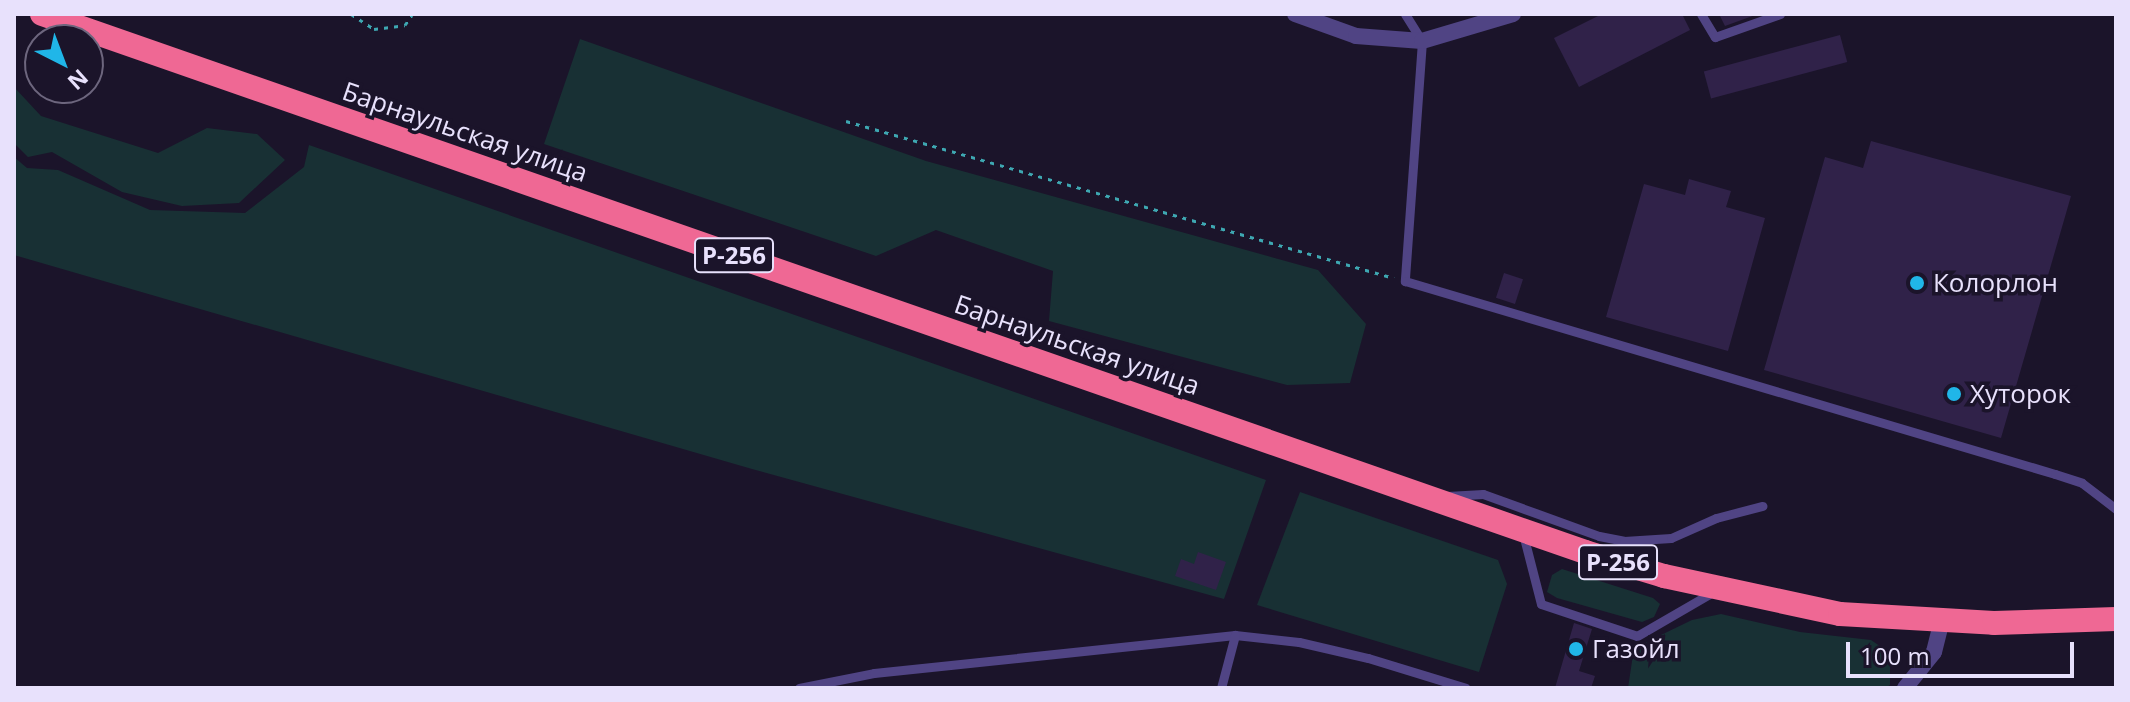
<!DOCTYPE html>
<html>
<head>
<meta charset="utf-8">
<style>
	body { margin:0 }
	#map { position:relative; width:2130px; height:702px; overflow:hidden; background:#1b142a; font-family:"Open Sans",sans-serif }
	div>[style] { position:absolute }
	.green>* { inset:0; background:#183034 }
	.building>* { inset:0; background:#302249; transform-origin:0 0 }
	.path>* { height:3px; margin-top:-1.5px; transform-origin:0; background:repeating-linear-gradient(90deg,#3ea8b2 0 4px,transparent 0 10px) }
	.lane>* { height:9px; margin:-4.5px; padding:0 4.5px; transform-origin:4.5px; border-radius:4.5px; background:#504484 }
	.street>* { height:16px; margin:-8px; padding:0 8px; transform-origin:8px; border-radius:8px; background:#504484 }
	.highway>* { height:24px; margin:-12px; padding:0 12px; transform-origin:12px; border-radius:12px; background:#ef6894 }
	.dots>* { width:22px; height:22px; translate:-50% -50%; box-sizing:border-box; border:4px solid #1b142a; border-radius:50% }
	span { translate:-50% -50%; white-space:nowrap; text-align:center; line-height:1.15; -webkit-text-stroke:7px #1b142a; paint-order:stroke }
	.shield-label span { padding:2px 6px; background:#1b142a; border:2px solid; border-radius:6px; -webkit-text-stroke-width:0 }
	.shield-label { font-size:24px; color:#e8e1fc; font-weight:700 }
	.street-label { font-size:26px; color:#e8e1fc }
	.poi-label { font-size:26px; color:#e8e1fc }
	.left { translate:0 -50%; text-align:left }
	.frame { position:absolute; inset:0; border:16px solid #e8e1fc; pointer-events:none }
	.north { position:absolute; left:24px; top:24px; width:80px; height:80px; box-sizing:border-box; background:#1b142a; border:2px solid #6d667e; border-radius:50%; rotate:138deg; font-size:22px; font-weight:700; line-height:32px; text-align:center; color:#e8e1fc }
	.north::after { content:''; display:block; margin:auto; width:28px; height:36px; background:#20b6e8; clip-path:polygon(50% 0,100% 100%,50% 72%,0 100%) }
	.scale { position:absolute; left:1846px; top:642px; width:228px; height:36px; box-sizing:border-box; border:4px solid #e8e1fc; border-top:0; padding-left:10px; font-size:24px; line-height:28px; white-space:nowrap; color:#e8e1fc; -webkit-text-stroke:6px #1b142a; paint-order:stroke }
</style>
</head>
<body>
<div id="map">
	<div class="green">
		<i style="clip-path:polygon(580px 39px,926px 161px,1318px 270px,1366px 324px,1350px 383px,1287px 385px,1049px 321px,1053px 271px,936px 230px,876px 256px,544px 144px)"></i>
		<i style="clip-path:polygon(14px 87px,41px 116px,158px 153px,207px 128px,257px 134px,285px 160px,239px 203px,182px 206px,122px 192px,52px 152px,28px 157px,14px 143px)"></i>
		<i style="clip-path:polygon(309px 145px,1266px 480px,1224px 599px,752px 469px,14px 255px,14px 157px,27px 168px,58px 170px,150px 210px,245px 213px,304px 167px)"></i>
		<i style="clip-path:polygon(1300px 492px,1498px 560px,1507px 584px,1479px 672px,1257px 605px)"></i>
		<i style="clip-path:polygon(1562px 569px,1653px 598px,1660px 604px,1654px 617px,1642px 622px,1557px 598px,1547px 592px,1552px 575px)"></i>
		<i style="clip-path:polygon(1721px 614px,1800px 632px,1871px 640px,1890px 653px,1890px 685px,1885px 688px,1628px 688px,1634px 648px,1692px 620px)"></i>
	</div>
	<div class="building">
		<i style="clip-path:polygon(1602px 14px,1682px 14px,1690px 30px,1579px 87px,1554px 38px)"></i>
		<i style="clip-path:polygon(1719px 14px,1758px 14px,1725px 26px)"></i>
		<i style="left:1840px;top:35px;width:28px;height:141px;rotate:75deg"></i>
		<i style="clip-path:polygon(1871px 141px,2071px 196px,2001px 438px,1764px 370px,1825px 157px,1863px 168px)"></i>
		<i style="clip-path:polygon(1689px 179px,1731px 191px,1726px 207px,1765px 218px,1728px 351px,1606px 317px,1644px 184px,1685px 195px)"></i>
		<i style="left:1504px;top:273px;width:20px;height:26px;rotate:18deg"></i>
		<i style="clip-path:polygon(1198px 552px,1226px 562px,1216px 590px,1175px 576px,1181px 559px,1194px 564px)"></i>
		<i style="clip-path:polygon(1574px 623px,1592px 629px,1579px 671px,1595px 676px,1591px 688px,1555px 688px)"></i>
	</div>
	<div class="path">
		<i style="left:351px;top:14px;width:27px;rotate:33deg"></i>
		<i style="left:374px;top:29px;width:31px;rotate:-7deg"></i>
		<i style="left:405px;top:25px;width:12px;rotate:-55deg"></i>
		<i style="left:846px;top:121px;width:570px;rotate:15.99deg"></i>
	</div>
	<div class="lane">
		<i style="left:1405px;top:14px;width:32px;rotate:58deg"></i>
		<i style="left:1422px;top:41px;width:241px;rotate:94.1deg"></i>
		<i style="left:1405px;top:281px;width:678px;rotate:16.54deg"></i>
		<i style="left:2055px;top:474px;width:28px;rotate:18deg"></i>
		<i style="left:2082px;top:483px;width:43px;rotate:37.4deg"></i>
		<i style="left:1701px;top:14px;width:27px;rotate:59deg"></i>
		<i style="left:1715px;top:37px;width:69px;rotate:-19.5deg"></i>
		<i style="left:1447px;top:496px;width:36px;rotate:-3deg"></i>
		<i style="left:1483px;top:494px;width:123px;rotate:19.9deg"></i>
		<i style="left:1599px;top:536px;width:25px;rotate:11deg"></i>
		<i style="left:1624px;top:541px;width:47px;rotate:-3.7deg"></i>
		<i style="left:1671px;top:538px;width:49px;rotate:-24deg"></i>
		<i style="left:1716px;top:518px;width:48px;rotate:-14.6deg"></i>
		<i style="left:1523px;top:534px;width:72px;rotate:75.6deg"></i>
		<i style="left:1541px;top:604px;width:101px;rotate:18.4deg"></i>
		<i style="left:1637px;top:636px;width:88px;rotate:-30.1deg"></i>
		<i style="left:799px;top:688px;width:76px;rotate:-11.3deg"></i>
		<i style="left:874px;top:673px;width:363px;rotate:-6deg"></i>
		<i style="left:1235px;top:635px;width:64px;rotate:6.2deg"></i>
		<i style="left:1299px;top:642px;width:71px;rotate:13.1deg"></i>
		<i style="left:1368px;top:658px;width:102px;rotate:17deg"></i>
		<i style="left:1221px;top:688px;width:55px;rotate:-75.2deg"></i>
	</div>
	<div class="street">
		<i style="left:1295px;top:14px;width:65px;rotate:19.8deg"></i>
		<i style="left:1356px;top:36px;width:66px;rotate:4.3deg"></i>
		<i style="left:1422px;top:41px;width:95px;rotate:-16.5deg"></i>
		<i style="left:1905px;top:688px;width:46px;rotate:-51.1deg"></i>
		<i style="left:1934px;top:652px;width:32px;rotate:-76deg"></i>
	</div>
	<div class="highway">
		<i style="left:42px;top:14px;width:1634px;rotate:19.22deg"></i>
		<i style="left:1585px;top:552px;width:83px;rotate:16.9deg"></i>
		<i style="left:1664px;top:576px;width:180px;rotate:12.2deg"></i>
		<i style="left:1840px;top:614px;width:154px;rotate:3.3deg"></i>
		<i style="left:1994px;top:623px;width:122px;rotate:-1.9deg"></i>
	</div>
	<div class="dots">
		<i style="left:1917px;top:283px;background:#20b6e8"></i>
		<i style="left:1954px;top:394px;background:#20b6e8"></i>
		<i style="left:1576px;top:649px;background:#20b6e8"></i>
	</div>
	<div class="shield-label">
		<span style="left:734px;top:255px">Р-256</span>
		<span style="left:1618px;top:562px">Р-256</span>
	</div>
	<div class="street-label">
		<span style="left:465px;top:132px;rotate:19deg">Барнаульская улица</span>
		<span style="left:1077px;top:345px;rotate:19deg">Барнаульская улица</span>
	</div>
	<div class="poi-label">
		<span class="left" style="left:1933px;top:283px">Колорлон</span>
		<span class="left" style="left:1970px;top:394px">Хуторок</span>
		<span class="left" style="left:1592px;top:649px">Газойл</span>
	</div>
	<div class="frame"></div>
	<div class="north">N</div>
	<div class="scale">100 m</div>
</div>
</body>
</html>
